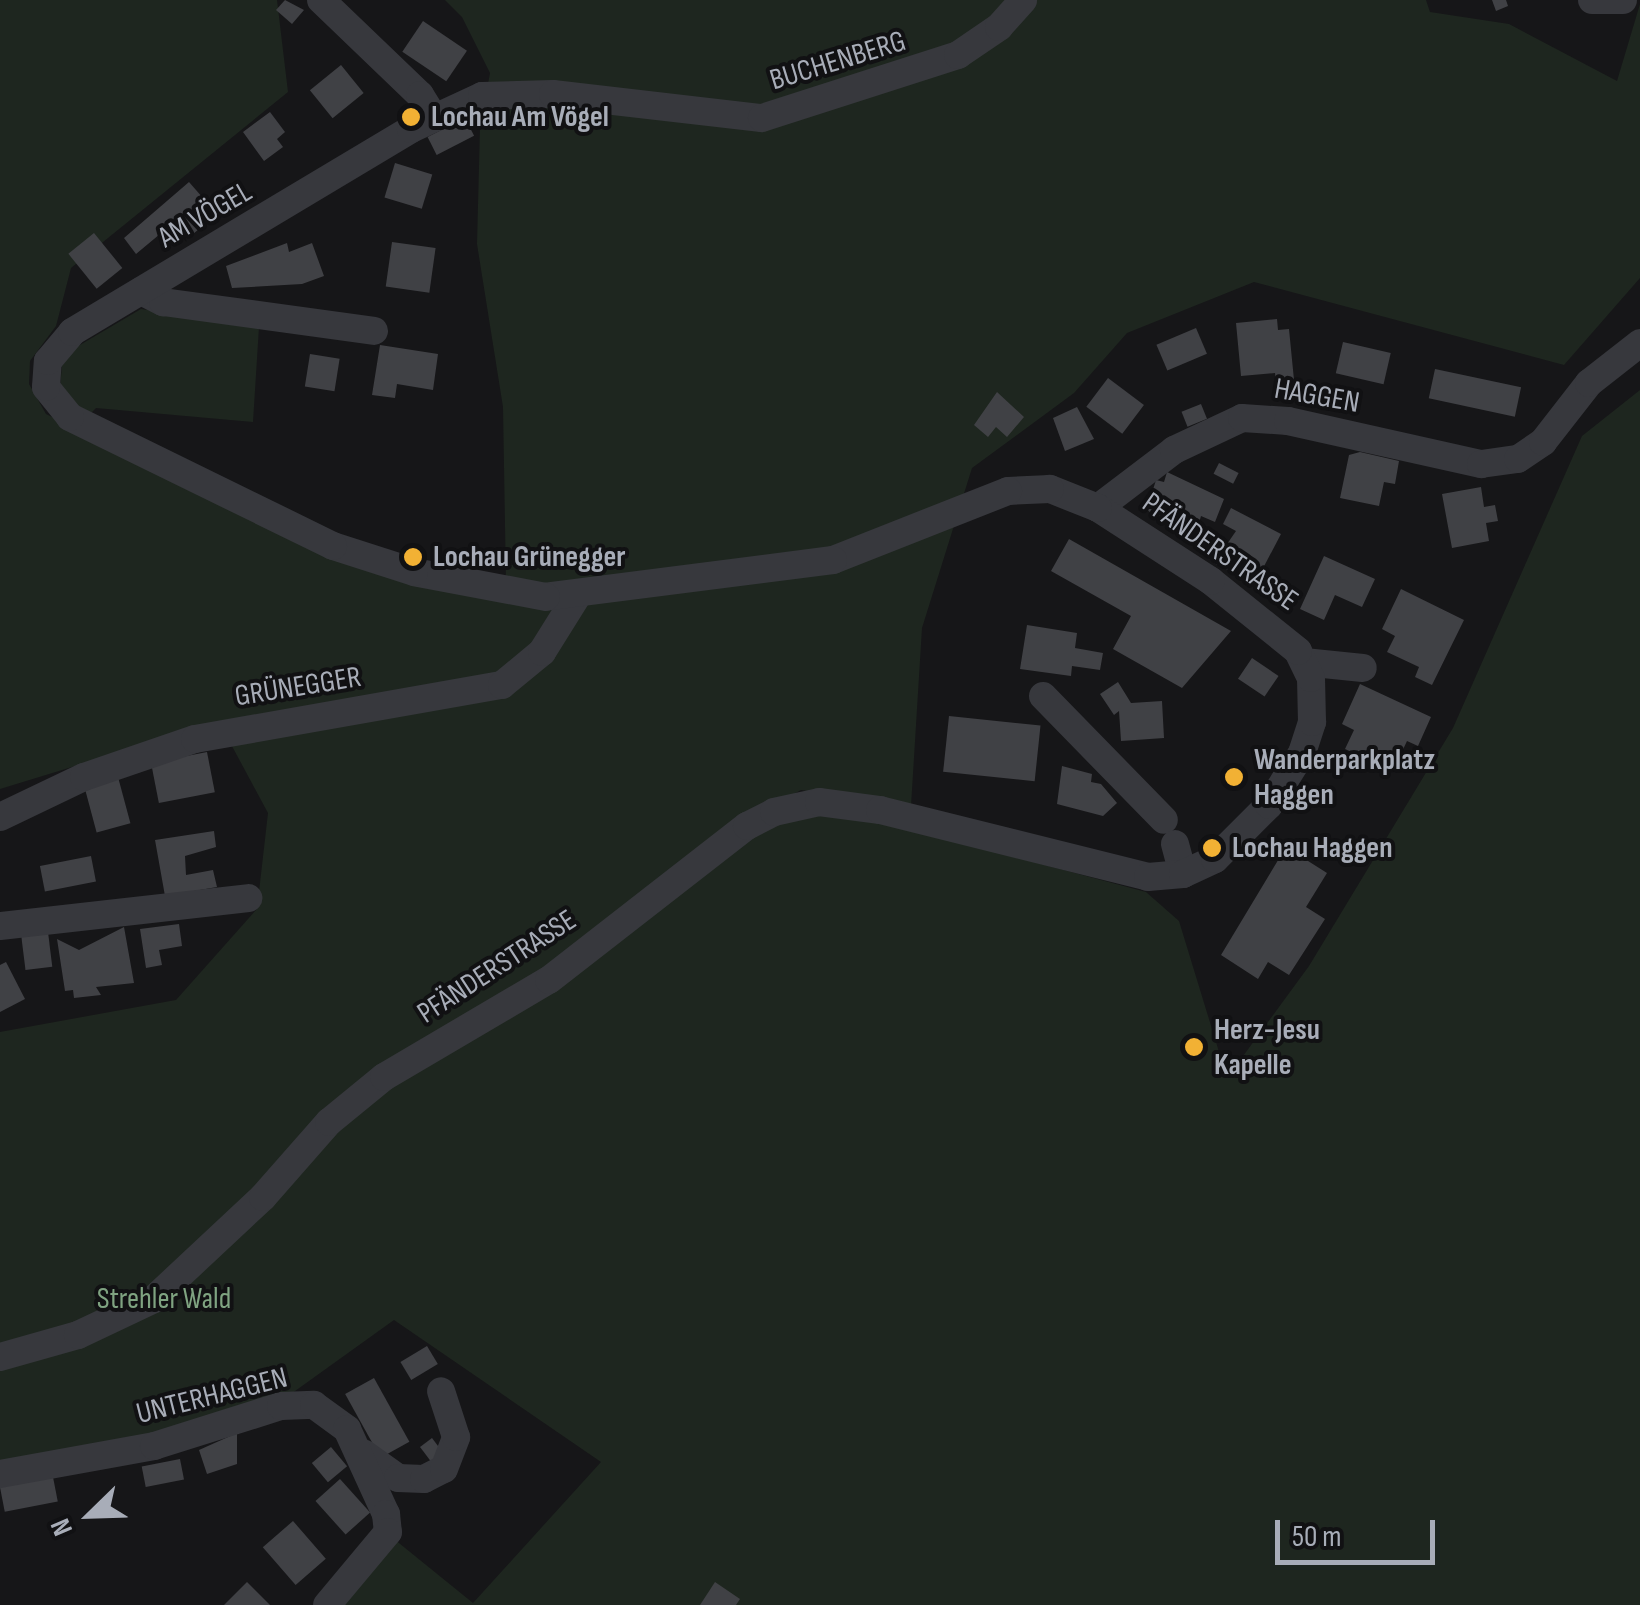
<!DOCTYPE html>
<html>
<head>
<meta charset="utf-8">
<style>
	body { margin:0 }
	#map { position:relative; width:1640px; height:1605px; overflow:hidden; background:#161618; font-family:"Sofia Sans Condensed",sans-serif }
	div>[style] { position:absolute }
	.green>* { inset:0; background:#1e261f }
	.building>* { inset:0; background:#404145; transform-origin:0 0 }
	.minor>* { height:28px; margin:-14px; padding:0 14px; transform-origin:14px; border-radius:14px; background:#37383d }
	.dots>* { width:28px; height:28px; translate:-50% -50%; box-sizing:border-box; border:5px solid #111113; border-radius:50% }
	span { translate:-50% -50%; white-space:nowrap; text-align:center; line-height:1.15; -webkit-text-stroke:8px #111113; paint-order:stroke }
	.street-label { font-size:30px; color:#a8adb8 }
	.poi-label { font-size:30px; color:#a8adb8; font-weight:700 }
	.left { translate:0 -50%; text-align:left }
	.park-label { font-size:30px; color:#7fa381 }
	.north { position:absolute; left:40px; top:1465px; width:100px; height:100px; -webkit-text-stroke:8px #111113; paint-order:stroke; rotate:247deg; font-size:28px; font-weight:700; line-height:40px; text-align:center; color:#a8adb8 }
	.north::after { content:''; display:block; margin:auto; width:35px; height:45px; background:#a8adb8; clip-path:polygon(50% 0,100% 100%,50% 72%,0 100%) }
	.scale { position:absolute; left:1275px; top:1520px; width:160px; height:45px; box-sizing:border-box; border:5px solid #a8adb8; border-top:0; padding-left:12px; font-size:30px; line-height:35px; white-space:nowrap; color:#a8adb8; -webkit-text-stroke:8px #111113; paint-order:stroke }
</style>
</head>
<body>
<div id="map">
	<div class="green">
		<i style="clip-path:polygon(0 0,277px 0,288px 92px,71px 268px,56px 326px,30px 361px,29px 384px,46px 414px,317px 550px,428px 586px,506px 584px,503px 407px,477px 244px,480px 127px,490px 73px,462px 17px,445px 0,1426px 0,1430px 12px,1509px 24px,1617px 81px,1640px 4px,1640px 278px,1564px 365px,1254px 282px,1127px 333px,1074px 393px,972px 468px,922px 628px,911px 806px,801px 790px,758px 814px,646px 888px,549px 980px,384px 1077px,329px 1122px,263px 1196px,274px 1198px,333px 1130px,386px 1088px,560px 983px,752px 835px,814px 812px,911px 829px,1146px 892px,1179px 921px,1227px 1078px,1309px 966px,1453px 728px,1582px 436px,1640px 390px,1640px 1605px,333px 1605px,394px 1539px,473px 1603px,601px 1462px,394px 1320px,270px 1409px,154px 1446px,0 1474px,0 1032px,176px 1000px,257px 909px,268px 813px,219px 722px,0 789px)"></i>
		<i style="clip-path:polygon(141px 309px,259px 327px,253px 422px,96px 408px,88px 416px,60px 388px,63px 355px)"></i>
	</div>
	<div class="building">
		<i style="clip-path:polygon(285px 0,304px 10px,292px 24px,276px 10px)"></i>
		<i style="clip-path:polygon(1492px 0,1506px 0,1508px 6px,1496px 11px)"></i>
		<i style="left:423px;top:21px;width:53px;height:37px;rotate:34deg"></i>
		<i style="left:341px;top:65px;width:36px;height:40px;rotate:51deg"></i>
		<i style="clip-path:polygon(270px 112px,285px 132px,277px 139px,283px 147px,264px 161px,243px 132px)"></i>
		<i style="left:465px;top:118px;width:20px;height:42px;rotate:63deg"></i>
		<i style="left:395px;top:163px;width:39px;height:36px;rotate:17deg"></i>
		<i style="clip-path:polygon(189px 182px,217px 214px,193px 234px,187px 227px,168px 243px,160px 234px,136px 254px,124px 238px)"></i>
		<i style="left:94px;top:233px;width:45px;height:33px;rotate:51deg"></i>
		<i style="left:392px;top:242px;width:44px;height:45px;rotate:8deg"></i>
		<i style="clip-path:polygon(287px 243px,289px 252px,312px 243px,324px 276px,302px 284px,232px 288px,226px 266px)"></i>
		<i style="clip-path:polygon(1277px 319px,1278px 330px,1289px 329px,1294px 380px,1276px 382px,1275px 373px,1241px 376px,1236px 323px)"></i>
		<i style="left:1196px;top:328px;width:28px;height:43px;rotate:67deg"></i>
		<i style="left:1343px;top:342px;width:49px;height:32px;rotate:13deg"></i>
		<i style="clip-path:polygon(380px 345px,438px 354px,433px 390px,397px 384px,395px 398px,372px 395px)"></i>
		<i style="left:310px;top:354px;width:30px;height:33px;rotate:9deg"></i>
		<i style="left:1435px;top:369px;width:88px;height:30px;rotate:12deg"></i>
		<i style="left:1108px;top:378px;width:45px;height:36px;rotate:37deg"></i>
		<i style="clip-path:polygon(997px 392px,1024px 417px,1007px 437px,996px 427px,988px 437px,974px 425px)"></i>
		<i style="left:1201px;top:404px;width:16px;height:21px;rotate:68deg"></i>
		<i style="clip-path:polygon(1077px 407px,1094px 439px,1065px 451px,1053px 418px)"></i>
		<i style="clip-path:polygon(1360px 452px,1399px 461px,1395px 484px,1384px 482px,1379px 506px,1340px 498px,1349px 455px)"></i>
		<i style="left:1219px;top:463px;width:22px;height:12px;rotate:27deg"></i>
		<i style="clip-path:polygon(1167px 472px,1224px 499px,1215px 522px,1201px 516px,1197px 530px,1154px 517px,1147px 509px,1156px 480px,1164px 482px)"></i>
		<i style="clip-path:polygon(1481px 487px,1484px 507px,1495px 505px,1498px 521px,1486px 523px,1489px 541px,1452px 548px,1442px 494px)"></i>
		<i style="clip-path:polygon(1231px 508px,1281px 534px,1261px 572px,1246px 564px,1240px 576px,1214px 563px,1236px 531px,1223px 524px)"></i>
		<i style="clip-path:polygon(1069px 539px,1231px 631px,1182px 688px,1113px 649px,1131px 616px,1051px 571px)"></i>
		<i style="clip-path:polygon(1324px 556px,1375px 579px,1362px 607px,1335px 595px,1324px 620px,1300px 609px)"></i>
		<i style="clip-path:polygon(1401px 589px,1464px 620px,1432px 685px,1415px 677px,1419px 667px,1387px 652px,1395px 636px,1382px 629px)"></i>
		<i style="clip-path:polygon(1027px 625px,1077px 633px,1075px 648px,1103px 653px,1100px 670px,1072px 666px,1071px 676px,1020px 669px)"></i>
		<i style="left:1252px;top:658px;width:32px;height:25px;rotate:34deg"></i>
		<i style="clip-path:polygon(1118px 682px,1131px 703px,1162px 701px,1164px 738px,1121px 741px,1119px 711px,1114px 715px,1100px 694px)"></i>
		<i style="clip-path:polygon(1360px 684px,1431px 717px,1418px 746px,1407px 741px,1393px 771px,1345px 749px,1354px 730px,1342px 724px)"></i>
		<i style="left:949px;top:716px;width:92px;height:56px;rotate:6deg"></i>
		<i style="left:207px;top:752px;width:41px;height:57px;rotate:79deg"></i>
		<i style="clip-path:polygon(1062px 766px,1092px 774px,1091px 782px,1101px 784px,1117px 803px,1103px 816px,1057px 804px)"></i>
		<i style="left:118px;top:777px;width:48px;height:35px;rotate:75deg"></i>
		<i style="clip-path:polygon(214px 831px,216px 847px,185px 856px,186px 875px,213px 870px,217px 887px,165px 896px,155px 840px)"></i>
		<i style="clip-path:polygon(1286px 847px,1327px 873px,1306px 907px,1325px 919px,1289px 975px,1268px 962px,1258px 979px,1221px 955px)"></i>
		<i style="left:91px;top:856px;width:26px;height:52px;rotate:79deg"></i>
		<i style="clip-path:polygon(179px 924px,182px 946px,159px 950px,162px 965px,146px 968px,140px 929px)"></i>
		<i style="clip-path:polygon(124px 927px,134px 983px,96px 987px,101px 995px,74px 998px,73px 990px,65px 991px,57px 939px,79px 950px)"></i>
		<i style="left:48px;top:932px;width:35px;height:27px;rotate:83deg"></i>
		<i style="clip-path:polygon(6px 962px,25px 999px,0 1012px,0 965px)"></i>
		<i style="left:1189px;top:1040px;width:12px;height:11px;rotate:14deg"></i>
		<i style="left:427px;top:1346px;width:21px;height:31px;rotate:59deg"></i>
		<i style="left:374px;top:1378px;width:73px;height:33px;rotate:61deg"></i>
		<i style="clip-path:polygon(237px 1433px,237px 1464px,207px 1474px,199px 1450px)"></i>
		<i style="left:432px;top:1438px;width:21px;height:15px;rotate:53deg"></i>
		<i style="left:331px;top:1447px;width:25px;height:25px;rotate:50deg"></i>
		<i style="left:180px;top:1459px;width:21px;height:39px;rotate:79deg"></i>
		<i style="left:53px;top:1477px;width:25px;height:54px;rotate:79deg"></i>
		<i style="left:340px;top:1479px;width:45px;height:33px;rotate:48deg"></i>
		<i style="left:293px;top:1521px;width:50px;height:40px;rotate:49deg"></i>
		<i style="clip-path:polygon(247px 1582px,270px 1605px,224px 1605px)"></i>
		<i style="clip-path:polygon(715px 1582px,740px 1599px,736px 1605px,700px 1605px)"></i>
	</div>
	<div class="minor">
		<i style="left:321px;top:0;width:137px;rotate:43.8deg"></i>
		<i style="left:420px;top:95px;width:26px;rotate:58deg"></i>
		<i style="left:1592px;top:0;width:31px"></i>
		<i style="left:141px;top:291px;width:25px;rotate:27deg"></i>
		<i style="left:163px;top:302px;width:213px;rotate:7.8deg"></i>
		<i style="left:1098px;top:508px;width:96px;rotate:-37.3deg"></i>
		<i style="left:1174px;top:450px;width:75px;rotate:-25.2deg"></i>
		<i style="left:1242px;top:418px;width:46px;rotate:3.7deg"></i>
		<i style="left:1288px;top:421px;width:198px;rotate:12.6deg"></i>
		<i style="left:1481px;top:464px;width:37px;rotate:-8deg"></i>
		<i style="left:1518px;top:459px;width:30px;rotate:-34deg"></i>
		<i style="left:1543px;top:442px;width:75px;rotate:-52.1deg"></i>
		<i style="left:1589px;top:383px;width:65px;rotate:-38.1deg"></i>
		<i style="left:1304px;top:662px;width:59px;rotate:5.8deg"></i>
		<i style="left:1043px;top:696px;width:173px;rotate:45.7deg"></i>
		<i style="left:0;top:817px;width:93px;rotate:-25.5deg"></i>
		<i style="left:84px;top:777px;width:117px;rotate:-18.9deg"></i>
		<i style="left:195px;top:739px;width:312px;rotate:-10deg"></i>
		<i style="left:502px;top:685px;width:52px;rotate:-39.5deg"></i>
		<i style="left:542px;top:652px;width:66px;rotate:-58deg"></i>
		<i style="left:1175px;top:844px;width:31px;rotate:75deg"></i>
		<i style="left:0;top:926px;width:250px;rotate:-6.4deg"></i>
		<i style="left:0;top:1357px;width:81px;rotate:-15.8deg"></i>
		<i style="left:78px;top:1335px;width:84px;rotate:-25.3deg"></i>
		<i style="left:154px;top:1299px;width:149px;rotate:-43.1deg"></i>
		<i style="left:263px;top:1197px;width:100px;rotate:-48.7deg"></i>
		<i style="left:329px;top:1122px;width:71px;rotate:-39.3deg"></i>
		<i style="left:384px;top:1077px;width:191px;rotate:-30.5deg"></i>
		<i style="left:549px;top:980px;width:251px;rotate:-37.9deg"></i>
		<i style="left:747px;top:826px;width:30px;rotate:-27deg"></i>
		<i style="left:774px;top:812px;width:46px;rotate:-12.5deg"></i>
		<i style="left:819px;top:802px;width:62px;rotate:7.5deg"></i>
		<i style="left:880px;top:810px;width:276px;rotate:14deg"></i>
		<i style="left:1148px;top:877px;width:35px;rotate:-5deg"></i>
		<i style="left:1183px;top:874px;width:35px;rotate:-25deg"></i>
		<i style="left:1215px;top:859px;width:76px;rotate:-45deg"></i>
		<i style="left:1269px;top:805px;width:62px;rotate:-57.6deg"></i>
		<i style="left:1302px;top:753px;width:33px;rotate:-72deg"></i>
		<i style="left:1312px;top:722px;width:44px;rotate:-91.3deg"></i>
		<i style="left:1311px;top:678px;width:30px;rotate:-116deg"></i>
		<i style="left:1298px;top:651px;width:112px;rotate:-141.2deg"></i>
		<i style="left:1211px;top:581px;width:135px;rotate:-147.1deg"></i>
		<i style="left:1098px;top:508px;width:52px;rotate:-158.4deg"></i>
		<i style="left:1050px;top:489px;width:42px;rotate:177.3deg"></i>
		<i style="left:1008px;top:491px;width:188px;rotate:158.5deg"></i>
		<i style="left:833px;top:560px;width:289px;rotate:172.7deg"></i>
		<i style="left:546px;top:597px;width:134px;rotate:-169.3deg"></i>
		<i style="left:414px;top:572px;width:85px;rotate:-162.2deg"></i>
		<i style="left:333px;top:546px;width:293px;rotate:-153.9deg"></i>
		<i style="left:70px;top:417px;width:38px;rotate:-129deg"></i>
		<i style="left:46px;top:387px;width:26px;rotate:-86deg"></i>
		<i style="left:48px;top:361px;width:38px;rotate:-50deg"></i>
		<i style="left:72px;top:332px;width:395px;rotate:-30.9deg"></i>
		<i style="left:411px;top:129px;width:78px;rotate:-24.9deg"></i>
		<i style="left:482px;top:96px;width:71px;rotate:-1.6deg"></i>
		<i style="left:553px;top:94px;width:210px;rotate:6.6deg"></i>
		<i style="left:762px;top:118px;width:206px;rotate:-17.8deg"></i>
		<i style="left:958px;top:55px;width:50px;rotate:-34.3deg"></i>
		<i style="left:999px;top:27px;width:36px;rotate:-48deg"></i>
		<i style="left:363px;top:1453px;width:43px;rotate:35.5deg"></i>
		<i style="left:398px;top:1478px;width:26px;rotate:2deg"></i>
		<i style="left:424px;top:1479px;width:22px;rotate:-27deg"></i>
		<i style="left:444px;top:1469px;width:34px;rotate:-69deg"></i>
		<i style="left:456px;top:1437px;width:48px;rotate:-108.1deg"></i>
		<i style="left:0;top:1474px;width:157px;rotate:-10.3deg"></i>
		<i style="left:154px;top:1446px;width:133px;rotate:-17.5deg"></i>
		<i style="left:281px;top:1406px;width:33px;rotate:-2deg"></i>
		<i style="left:314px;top:1405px;width:41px;rotate:36deg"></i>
		<i style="left:347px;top:1429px;width:94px;rotate:65.4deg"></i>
		<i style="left:386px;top:1514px;width:18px;rotate:84deg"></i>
		<i style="left:388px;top:1532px;width:95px;rotate:129.9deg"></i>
	</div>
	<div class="dots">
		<i style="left:411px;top:117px;background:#f2b134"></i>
		<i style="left:413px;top:557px;background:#f2b134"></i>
		<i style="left:1234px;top:777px;background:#f2b134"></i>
		<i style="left:1212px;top:848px;background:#f2b134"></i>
		<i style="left:1194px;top:1047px;background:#f2b134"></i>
	</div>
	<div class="street-label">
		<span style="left:838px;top:61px;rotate:-17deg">BUCHENBERG</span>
		<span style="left:205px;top:215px;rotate:-30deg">AM VÖGEL</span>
		<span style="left:1317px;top:396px;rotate:10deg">HAGGEN</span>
		<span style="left:1220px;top:552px;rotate:35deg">PFÄNDERSTRASSE</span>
		<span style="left:298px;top:687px;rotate:-9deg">GRÜNEGGER</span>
		<span style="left:497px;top:967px;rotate:-33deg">PFÄNDERSTRASSE</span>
		<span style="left:212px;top:1396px;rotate:-14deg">UNTERHAGGEN</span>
	</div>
	<div class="poi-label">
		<span class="left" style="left:431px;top:117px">Lochau Am Vögel</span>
		<span class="left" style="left:433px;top:557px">Lochau Grünegger</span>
		<span class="left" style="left:1254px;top:777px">Wanderparkplatz<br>Haggen</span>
		<span class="left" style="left:1232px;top:848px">Lochau Haggen</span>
		<span class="left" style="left:1214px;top:1047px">Herz-Jesu<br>Kapelle</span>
	</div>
	<div class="park-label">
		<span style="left:164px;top:1299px">Strehler Wald</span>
	</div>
	<div class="north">N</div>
	<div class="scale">50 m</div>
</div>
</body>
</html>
